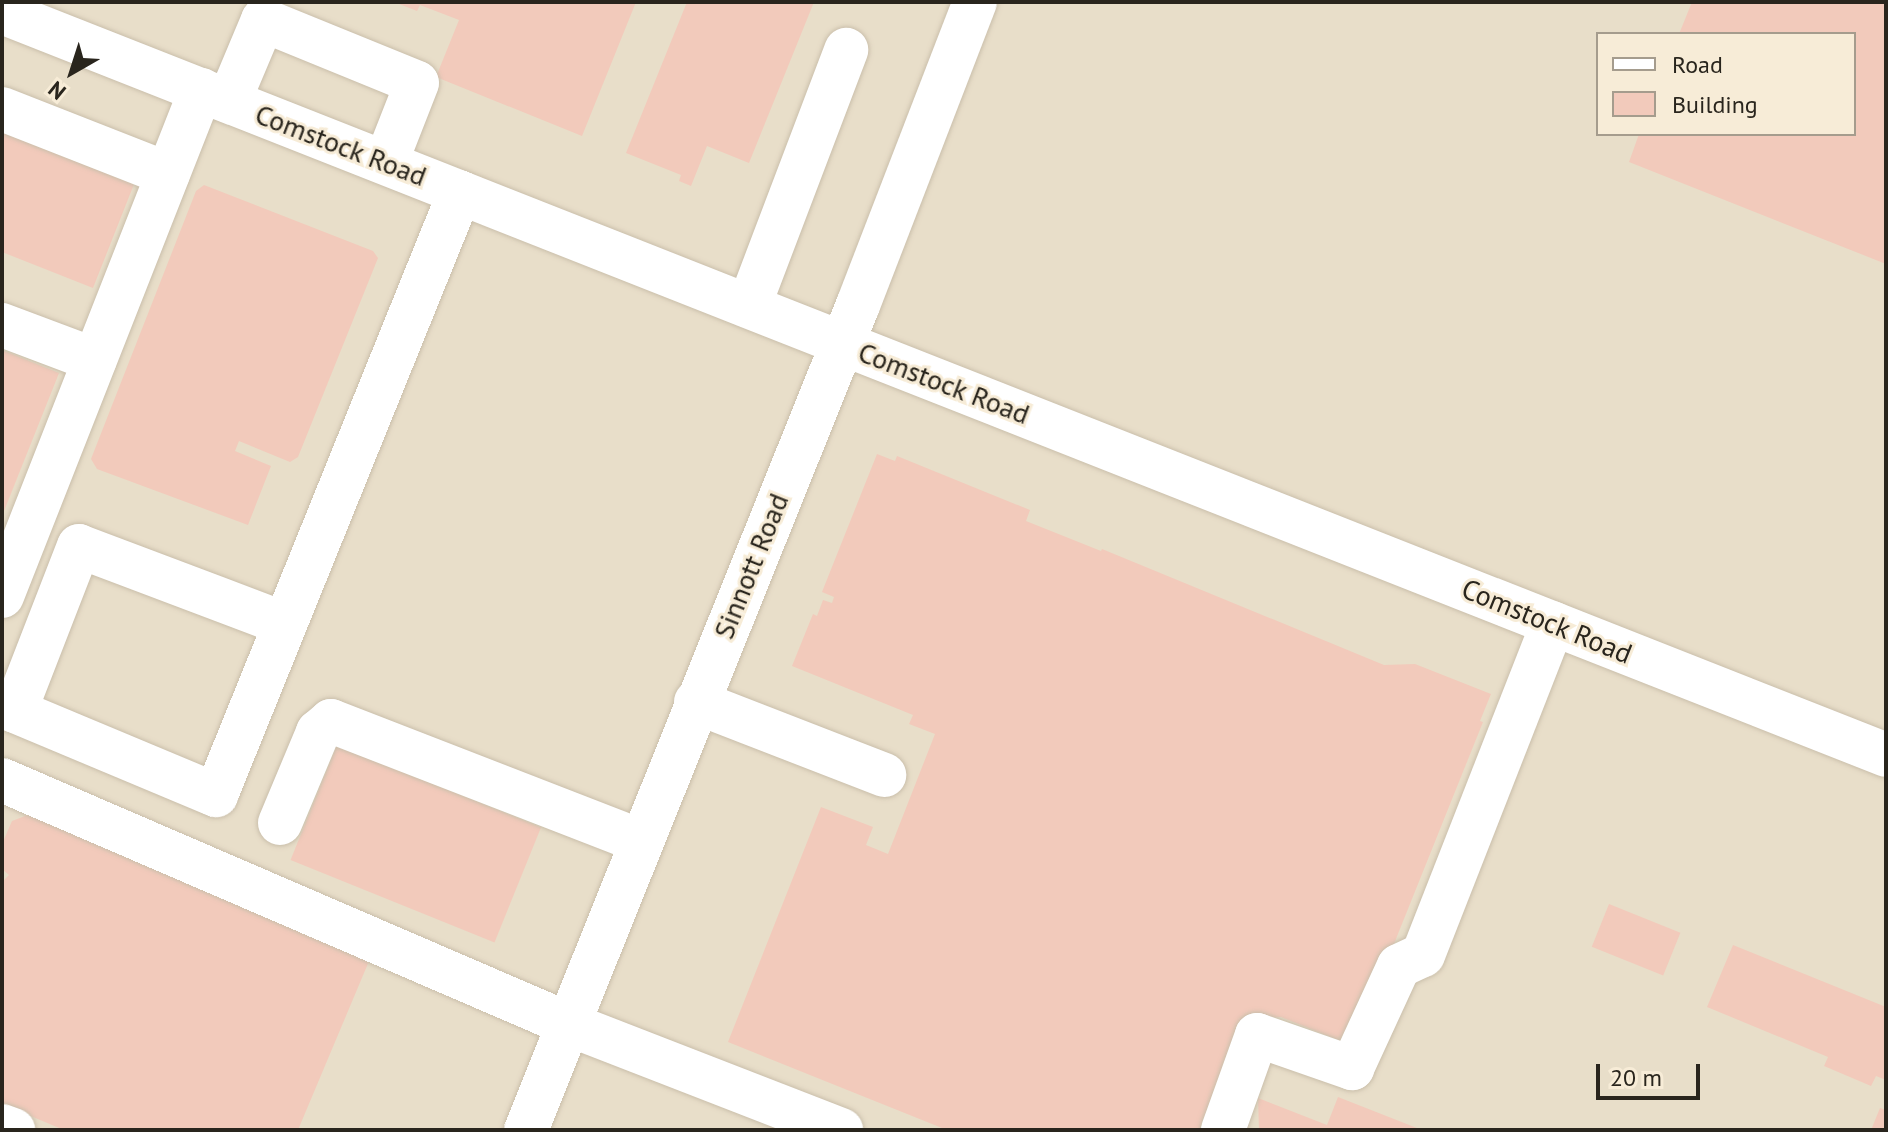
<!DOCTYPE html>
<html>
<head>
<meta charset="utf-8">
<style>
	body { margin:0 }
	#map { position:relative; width:1888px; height:1132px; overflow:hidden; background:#f7ecd7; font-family:"PT Sans",sans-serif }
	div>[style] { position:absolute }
	.industrial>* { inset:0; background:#e8dec9 }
	.building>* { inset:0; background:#f2cabb; transform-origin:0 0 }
	.roads { filter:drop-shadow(0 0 2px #cabfab) drop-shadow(0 0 2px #cabfab) }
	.minor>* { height:44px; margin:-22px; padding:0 22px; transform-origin:22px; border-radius:22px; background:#fff }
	span { translate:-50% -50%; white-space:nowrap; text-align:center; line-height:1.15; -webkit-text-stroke:6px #f7ecd7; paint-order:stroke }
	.street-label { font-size:28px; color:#29251d }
	.frame { position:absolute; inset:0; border:4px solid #29251d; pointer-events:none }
	.legend { position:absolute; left:1596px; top:32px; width:260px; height:104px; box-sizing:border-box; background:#f7ecd7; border:2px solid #a59c8d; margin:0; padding:10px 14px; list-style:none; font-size:24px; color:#29251d }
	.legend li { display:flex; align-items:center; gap:16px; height:40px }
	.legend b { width:40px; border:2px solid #a59c8d }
	.north { position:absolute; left:32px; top:32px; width:80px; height:80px; -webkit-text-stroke:6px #f7ecd7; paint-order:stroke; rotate:219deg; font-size:22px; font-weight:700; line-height:32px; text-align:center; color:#29251d }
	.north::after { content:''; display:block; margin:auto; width:28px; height:36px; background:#29251d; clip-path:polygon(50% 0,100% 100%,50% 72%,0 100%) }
	.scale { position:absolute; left:1596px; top:1064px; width:104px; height:36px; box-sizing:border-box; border:4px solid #29251d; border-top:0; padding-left:10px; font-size:24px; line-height:28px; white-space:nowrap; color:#29251d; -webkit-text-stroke:6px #f7ecd7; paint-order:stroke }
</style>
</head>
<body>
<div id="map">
	<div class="industrial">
		<i style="clip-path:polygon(evenodd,2px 2px,1886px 2px,1886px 1130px,2px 1130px,2px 2px,1598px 34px,1854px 34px,1854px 134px,1598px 134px,1598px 34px)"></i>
	</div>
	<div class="building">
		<i style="clip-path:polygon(394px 2px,636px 2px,582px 136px,436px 77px,459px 20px,420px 5px,417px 11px)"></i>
		<i style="clip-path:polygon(687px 2px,814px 2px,749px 163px,707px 146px,691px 186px,679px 181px,681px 175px,626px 153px)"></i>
		<i style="clip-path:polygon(1692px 2px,1886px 2px,1886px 264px,1629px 162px,1639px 134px,1854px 134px,1854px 34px,1679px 34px)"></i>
		<i style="clip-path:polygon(2px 115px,140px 169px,93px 288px,2px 252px)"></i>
		<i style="clip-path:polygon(204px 185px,373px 251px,378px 258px,298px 457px,290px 462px,239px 441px,235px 451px,271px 466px,248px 525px,97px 469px,91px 459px,196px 191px)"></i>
		<i style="clip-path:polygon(2px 350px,59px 373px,2px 516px)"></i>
		<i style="clip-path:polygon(877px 454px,895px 461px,897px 456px,1030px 510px,1026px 521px,1101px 551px,1102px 549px,1384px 665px,1415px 664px,1491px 694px,1480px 721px,1483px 722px,1353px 1046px,1281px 1017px,1242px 1020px,1199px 1130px,947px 1130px,728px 1042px,821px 807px,873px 827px,866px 845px,888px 854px,935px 734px,909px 724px,913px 715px,792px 666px,813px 614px,817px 616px,823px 600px,832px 603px,834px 597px,822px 592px)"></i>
		<i style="left:337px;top:745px;width:220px;height:124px;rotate:22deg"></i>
		<i style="clip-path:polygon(33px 813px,372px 954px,298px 1130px,64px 1130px,2px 1104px,2px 882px,9px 875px,2px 869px,2px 844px,12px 821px)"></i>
		<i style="left:1609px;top:904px;width:77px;height:46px;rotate:22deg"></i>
		<i style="clip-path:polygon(1733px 945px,1886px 1007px,1886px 1080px,1876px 1076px,1871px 1086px,1824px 1066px,1828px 1057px,1707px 1007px)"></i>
		<i style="clip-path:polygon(1338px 1097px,1422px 1130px,1259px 1130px,1258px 1098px,1327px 1125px)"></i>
		<i style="clip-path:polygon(1880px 1108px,1886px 1110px,1886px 1130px,1871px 1130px)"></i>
	</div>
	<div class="roads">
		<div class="minor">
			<i style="left:2px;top:12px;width:2025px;rotate:21.52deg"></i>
			<i style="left:229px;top:101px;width:88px;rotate:-67.2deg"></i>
			<i style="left:263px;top:20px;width:166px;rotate:22.2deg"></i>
			<i style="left:417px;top:83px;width:85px;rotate:111.4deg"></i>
			<i style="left:2px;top:109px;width:178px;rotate:21.4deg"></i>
			<i style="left:749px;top:306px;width:274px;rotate:-69.2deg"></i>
			<i style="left:2px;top:325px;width:99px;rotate:20.6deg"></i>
			<i style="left:2px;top:596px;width:544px;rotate:-68.53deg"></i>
			<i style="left:285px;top:624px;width:220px;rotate:-159.3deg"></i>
			<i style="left:79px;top:546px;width:177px;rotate:111.2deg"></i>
			<i style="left:15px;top:711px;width:218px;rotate:22.7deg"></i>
			<i style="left:216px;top:795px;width:650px;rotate:-67.97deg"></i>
			<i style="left:696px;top:702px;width:202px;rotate:21.2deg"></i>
			<i style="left:2px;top:780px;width:616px;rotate:23.32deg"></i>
			<i style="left:568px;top:1024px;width:293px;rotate:21.2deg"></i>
			<i style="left:280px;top:823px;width:99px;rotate:-67.3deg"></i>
			<i style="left:318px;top:732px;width:17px;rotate:-40deg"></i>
			<i style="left:331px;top:721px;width:331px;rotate:21.2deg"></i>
			<i style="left:2px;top:1126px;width:12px;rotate:20deg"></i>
			<i style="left:526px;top:1130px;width:889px;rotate:-68.08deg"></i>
			<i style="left:858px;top:305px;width:325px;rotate:-68.9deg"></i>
			<i style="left:1223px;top:1130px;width:101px;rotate:-70.3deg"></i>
			<i style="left:1257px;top:1035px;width:101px;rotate:19.2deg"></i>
			<i style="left:1352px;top:1068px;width:112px;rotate:-65.3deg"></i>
			<i style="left:1399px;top:966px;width:26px;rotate:-25deg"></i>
			<i style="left:1423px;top:955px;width:356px;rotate:-68.6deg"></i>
		</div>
	</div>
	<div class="street-label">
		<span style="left:341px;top:145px;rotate:21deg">Comstock Road</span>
		<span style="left:944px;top:383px;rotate:21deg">Comstock Road</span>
		<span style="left:751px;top:566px;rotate:-68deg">Sinnott Road</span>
		<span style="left:1547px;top:621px;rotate:22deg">Comstock Road</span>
	</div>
	<div class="frame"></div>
	<ul class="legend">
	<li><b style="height:10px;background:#fff"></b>Road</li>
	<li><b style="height:22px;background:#f2cabb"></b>Building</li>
	</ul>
	<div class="north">N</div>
	<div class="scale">20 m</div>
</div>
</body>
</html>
